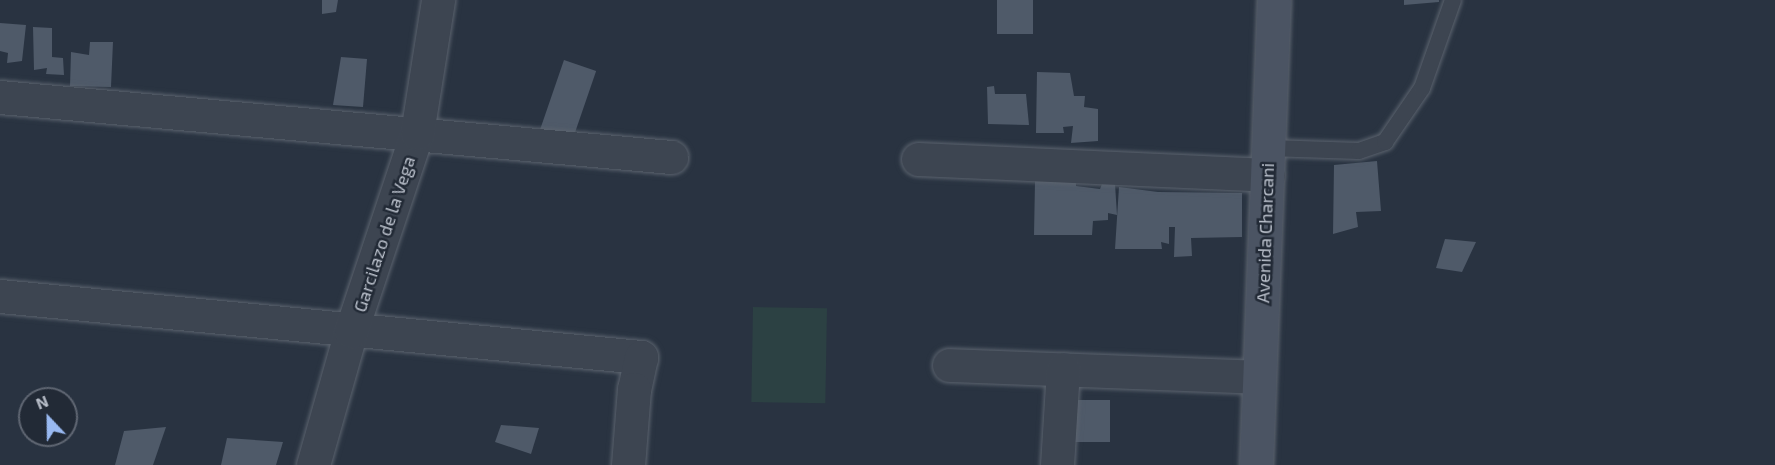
<!DOCTYPE html>
<html>
<head>
<meta charset="utf-8">
<style>
	body { margin:0 }
	#map { position:relative; width:1775px; height:465px; overflow:hidden; background:#293341; font-family:"Exo 2",sans-serif }
	div>[style] { position:absolute }
	.green>* { inset:0; background:#2c4143; transform-origin:0 0 }
	.building>* { inset:0; background:#4f5a69; transform-origin:0 0 }
	.roads { filter:drop-shadow(0 0 2px #5b636e) drop-shadow(0 0 2px #5b636e) }
	.lane>* { height:16px; margin:-8px; padding:0 8px; transform-origin:8px; border-radius:8px; background:#3d4551 }
	.street>* { height:33px; margin:-16.5px; padding:0 16.5px; transform-origin:16.5px; border-radius:16.5px; background:#3d4551 }
	.secondary>* { height:33px; margin:-16.5px; padding:0 16.5px; transform-origin:16.5px; border-radius:16.5px; background:#4b5463 }
	span { translate:-50% -50%; white-space:nowrap; text-align:center; line-height:1.15; -webkit-text-stroke:5px #222a36; paint-order:stroke }
	.street-label { font-size:18px; color:#bac0cb }
	.north { position:absolute; left:18px; top:387px; width:60px; height:60px; box-sizing:border-box; background:#222a36; border:2px solid #5f6672; border-radius:50%; rotate:338deg; font-size:16px; font-weight:700; line-height:24px; text-align:center; color:#bac0cb }
	.north::after { content:''; display:block; margin:auto; width:21px; height:27px; background:#99b9f1; clip-path:polygon(50% 0,100% 100%,50% 72%,0 100%) }
</style>
</head>
<body>
<div id="map">
	<div class="green">
		<i style="left:753px;top:307px;width:74px;height:95px;rotate:1deg"></i>
	</div>
	<div class="building">
		<i style="clip-path:polygon(322px 0,338px 0,336px 12px,322px 14px)"></i>
		<i style="left:997px;top:0;width:36px;height:34px"></i>
		<i style="clip-path:polygon(1404px 0,1439px 0,1439px 2px,1404px 5px)"></i>
		<i style="clip-path:polygon(0 23px,26px 25px,22px 61px,7px 63px,8px 53px,0 51px)"></i>
		<i style="clip-path:polygon(33px 27px,52px 28px,52px 57px,63px 58px,64px 75px,46px 74px,47px 68px,34px 70px)"></i>
		<i style="clip-path:polygon(90px 42px,113px 42px,111px 87px,70px 86px,71px 52px,89px 55px)"></i>
		<i style="clip-path:polygon(341px 57px,367px 59px,363px 107px,333px 105px)"></i>
		<i style="left:564px;top:60px;width:34px;height:75px;rotate:19deg"></i>
		<i style="clip-path:polygon(1037px 72px,1070px 73px,1074px 96px,1085px 96px,1084px 107px,1098px 109px,1098px 141px,1071px 143px,1073px 126px,1063px 127px,1064px 133px,1036px 133px)"></i>
		<i style="clip-path:polygon(994px 86px,995px 94px,1026px 94px,1029px 125px,988px 124px,987px 87px)"></i>
		<i style="clip-path:polygon(1377px 161px,1381px 211px,1356px 212px,1358px 227px,1333px 234px,1334px 165px)"></i>
		<i style="clip-path:polygon(1035px 181px,1076px 182px,1076px 186px,1100px 189px,1102px 184px,1115px 184px,1117px 215px,1108px 213px,1108px 220px,1093px 221px,1092px 235px,1034px 235px)"></i>
		<i style="clip-path:polygon(1119px 187px,1158px 192px,1242px 193px,1242px 237px,1191px 238px,1192px 256px,1174px 257px,1175px 227px,1169px 227px,1169px 244px,1161px 242px,1162px 249px,1115px 249px)"></i>
		<i style="clip-path:polygon(1445px 239px,1476px 242px,1462px 272px,1436px 268px)"></i>
		<i style="left:1072px;top:400px;width:38px;height:42px"></i>
		<i style="clip-path:polygon(501px 425px,539px 428px,531px 454px,495px 442px)"></i>
		<i style="clip-path:polygon(166px 427px,153px 465px,115px 465px,124px 431px)"></i>
		<i style="clip-path:polygon(227px 438px,283px 442px,276px 465px,221px 465px)"></i>
	</div>
	<div class="roads">
		<div class="lane">
			<i style="left:1269px;top:148px;width:90px;rotate:1.9deg"></i>
			<i style="left:1359px;top:151px;width:28px;rotate:-19deg"></i>
			<i style="left:1385px;top:142px;width:65px;rotate:-55.6deg"></i>
			<i style="left:1422px;top:88px;width:93px;rotate:-70.6deg"></i>
		</div>
		<div class="street">
			<i style="left:0;top:97px;width:674px;rotate:5.11deg"></i>
			<i style="left:918px;top:159px;width:350px;rotate:2.6deg"></i>
			<i style="left:0;top:296px;width:644px;rotate:5.44deg"></i>
			<i style="left:641px;top:357px;width:33px;rotate:102deg"></i>
			<i style="left:634px;top:389px;width:76px;rotate:94.5deg"></i>
			<i style="left:949px;top:365px;width:310px;rotate:2.2deg"></i>
			<i style="left:313px;top:465px;width:139px;rotate:-74.2deg"></i>
			<i style="left:351px;top:331px;width:209px;rotate:-71.6deg"></i>
			<i style="left:417px;top:133px;width:135px;rotate:-81deg"></i>
			<i style="left:1057px;top:465px;width:96px;rotate:-86.4deg"></i>
		</div>
		<div class="secondary">
			<i style="left:1256px;top:465px;width:465px;rotate:-87.8deg"></i>
		</div>
	</div>
	<div class="street-label">
		<span style="left:1265px;top:233px;rotate:-88deg">Avenida Charcani</span>
		<span style="left:384px;top:234px;rotate:-72deg">Garcilazo de la Vega</span>
	</div>
	<div class="north">N</div>
</div>
</body>
</html>
